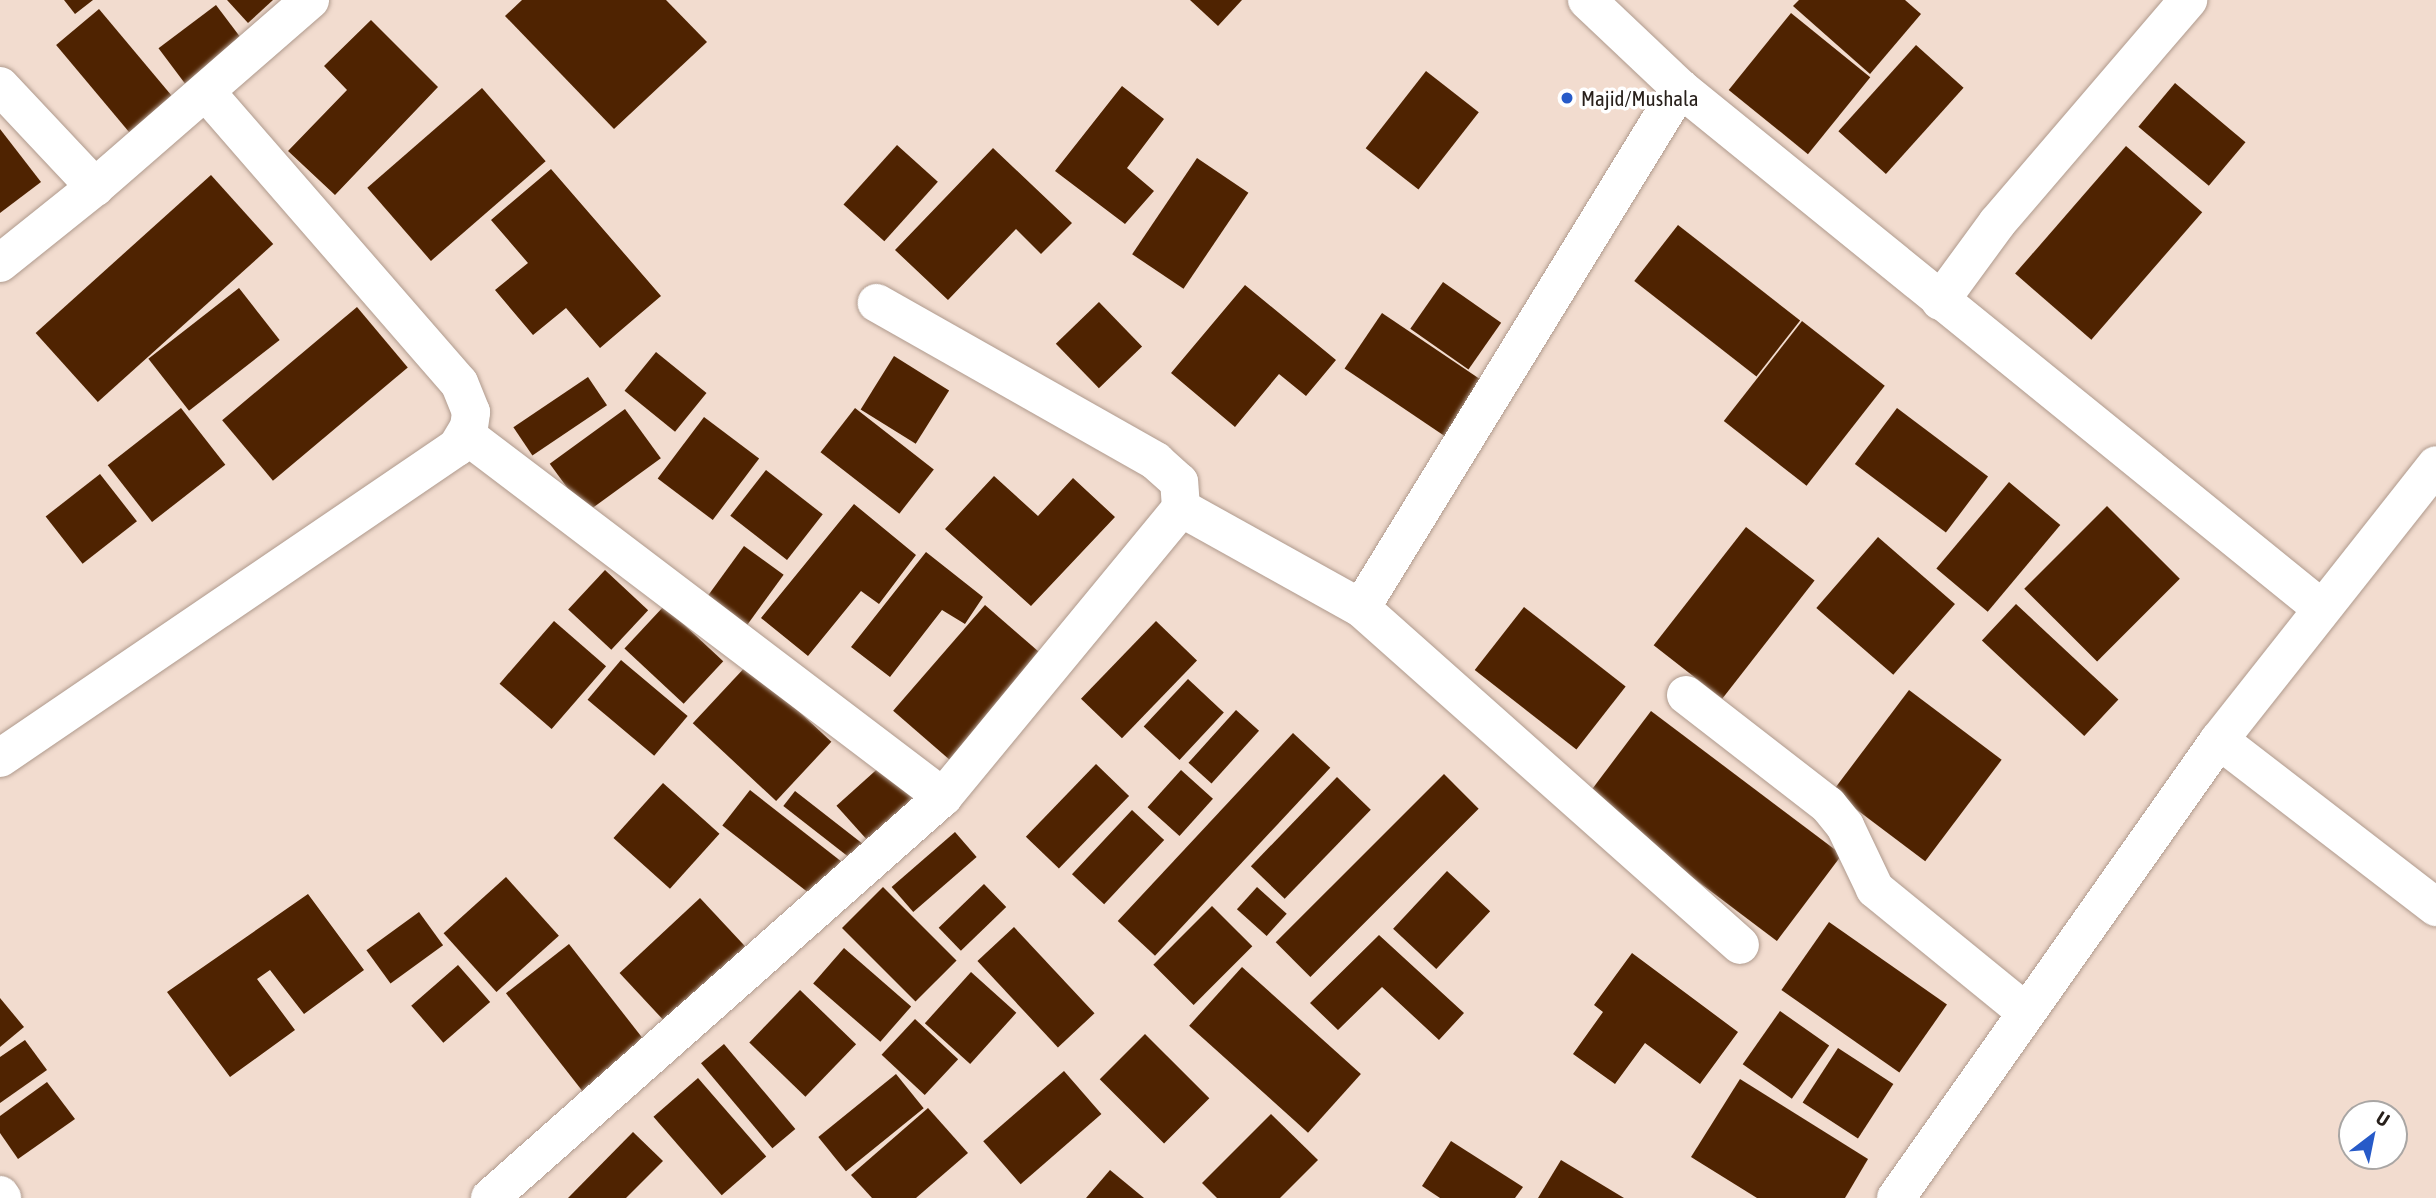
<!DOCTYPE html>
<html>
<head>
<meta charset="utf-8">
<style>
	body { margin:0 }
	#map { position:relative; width:2436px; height:1198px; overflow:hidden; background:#f2dccf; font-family:"Asap Condensed",sans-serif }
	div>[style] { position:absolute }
	.building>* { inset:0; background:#4f2301; transform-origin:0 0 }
	.roads { filter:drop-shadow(0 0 2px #af9a8d) drop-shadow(0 0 2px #af9a8d) }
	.minor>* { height:38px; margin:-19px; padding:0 19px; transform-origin:19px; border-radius:19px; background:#fff }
	.major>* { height:38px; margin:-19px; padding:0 19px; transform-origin:19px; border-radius:19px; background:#fff }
	.dots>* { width:19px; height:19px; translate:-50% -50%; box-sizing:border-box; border:4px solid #fff; border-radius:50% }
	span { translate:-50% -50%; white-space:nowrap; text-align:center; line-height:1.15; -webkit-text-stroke:7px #fff; paint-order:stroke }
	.poi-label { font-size:21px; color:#28201b }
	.left { translate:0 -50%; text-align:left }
	.north { position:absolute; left:2338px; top:1100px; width:70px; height:70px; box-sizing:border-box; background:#fff; border:2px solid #a9a6a4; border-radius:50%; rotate:32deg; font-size:19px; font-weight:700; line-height:28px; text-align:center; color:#28201b }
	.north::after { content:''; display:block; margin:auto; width:24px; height:32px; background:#275ac8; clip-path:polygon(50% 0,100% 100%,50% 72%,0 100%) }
</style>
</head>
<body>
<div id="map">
	<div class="building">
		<i style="clip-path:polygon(64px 0,93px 0,75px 14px)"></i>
		<i style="clip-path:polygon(227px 0,273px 0,248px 23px)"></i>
		<i style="clip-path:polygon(522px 0,666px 0,707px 42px,614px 129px,505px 16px)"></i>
		<i style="clip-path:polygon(1190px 0,1242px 0,1218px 26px)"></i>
		<i style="clip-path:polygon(1799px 0,1905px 0,1921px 14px,1870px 74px,1793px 6px)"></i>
		<i style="left:216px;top:5px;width:53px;height:72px;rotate:53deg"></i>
		<i style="left:99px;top:9px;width:119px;height:56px;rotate:50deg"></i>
		<i style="left:1791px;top:13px;width:102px;height:99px;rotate:39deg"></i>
		<i style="clip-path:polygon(371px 20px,438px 87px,335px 195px,288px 151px,347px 90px,324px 66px)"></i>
		<i style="left:1916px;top:45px;width:64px;height:116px;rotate:42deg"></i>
		<i style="left:1426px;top:71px;width:67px;height:98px;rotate:38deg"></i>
		<i style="left:2175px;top:83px;width:92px;height:57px;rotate:40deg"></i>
		<i style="clip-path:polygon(1122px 86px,1164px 119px,1127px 168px,1154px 191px,1125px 224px,1055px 171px)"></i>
		<i style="left:482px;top:88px;width:97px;height:152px;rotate:49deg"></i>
		<i style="clip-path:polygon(0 129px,41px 182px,0 213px)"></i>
		<i style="left:897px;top:145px;width:55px;height:80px;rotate:42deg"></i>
		<i style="left:2126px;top:146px;width:101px;height:169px;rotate:41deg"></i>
		<i style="clip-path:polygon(993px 148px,1072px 223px,1041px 254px,1016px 229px,948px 300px,895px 250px)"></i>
		<i style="left:1197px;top:158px;width:62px;height:116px;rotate:34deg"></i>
		<i style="clip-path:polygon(551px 169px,661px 296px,600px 348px,566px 308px,533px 335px,495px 290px,528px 263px,491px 220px)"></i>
		<i style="left:211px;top:175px;width:93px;height:236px;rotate:48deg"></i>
		<i style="left:1678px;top:225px;width:155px;height:71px;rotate:38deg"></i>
		<i style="left:1443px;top:282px;width:71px;height:57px;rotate:35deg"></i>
		<i style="clip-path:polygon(1245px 285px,1336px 360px,1306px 396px,1279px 374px,1235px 427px,1171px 373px)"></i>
		<i style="left:239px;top:288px;width:66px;height:115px;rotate:52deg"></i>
		<i style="left:1099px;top:302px;width:62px;height:60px;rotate:46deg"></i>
		<i style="left:357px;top:307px;width:79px;height:176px;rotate:50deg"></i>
		<i style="left:1382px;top:313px;width:126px;height:67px;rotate:34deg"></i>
		<i style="left:1802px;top:321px;width:105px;height:127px;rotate:38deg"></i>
		<i style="left:656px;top:352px;width:65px;height:50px;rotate:39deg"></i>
		<i style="left:894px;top:356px;width:65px;height:63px;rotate:32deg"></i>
		<i style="left:588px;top:377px;width:34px;height:90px;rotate:56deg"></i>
		<i style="left:181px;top:408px;width:72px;height:93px;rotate:52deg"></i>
		<i style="left:855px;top:408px;width:100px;height:56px;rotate:38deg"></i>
		<i style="left:1897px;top:408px;width:114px;height:70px;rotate:37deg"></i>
		<i style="left:625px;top:409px;width:61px;height:93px;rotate:54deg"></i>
		<i style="left:704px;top:417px;width:69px;height:77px;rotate:37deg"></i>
		<i style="left:766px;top:470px;width:72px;height:58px;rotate:38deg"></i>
		<i style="left:100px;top:474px;width:60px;height:69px;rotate:52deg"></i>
		<i style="clip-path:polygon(994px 476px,1038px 516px,1073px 478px,1115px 517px,1031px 606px,945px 529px)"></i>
		<i style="left:2009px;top:482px;width:67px;height:113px;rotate:40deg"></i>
		<i style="clip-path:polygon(854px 504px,916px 555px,879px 604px,861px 591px,808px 656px,761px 618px)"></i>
		<i style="left:2107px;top:506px;width:103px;height:117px;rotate:45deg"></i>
		<i style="left:1746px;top:527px;width:87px;height:150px;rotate:38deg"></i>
		<i style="left:1878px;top:537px;width:102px;height:94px;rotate:41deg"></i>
		<i style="left:744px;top:546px;width:49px;height:67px;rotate:36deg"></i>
		<i style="clip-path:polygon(926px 552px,983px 597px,965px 624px,942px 610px,890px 677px,851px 647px)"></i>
		<i style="left:605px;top:570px;width:59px;height:54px;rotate:43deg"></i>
		<i style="left:2016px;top:604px;width:140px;height:50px;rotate:43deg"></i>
		<i style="left:985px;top:605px;width:82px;height:140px;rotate:41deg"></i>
		<i style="left:664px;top:606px;width:81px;height:58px;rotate:43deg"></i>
		<i style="left:1524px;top:607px;width:129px;height:80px;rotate:38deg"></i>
		<i style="left:554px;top:621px;width:69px;height:83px;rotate:41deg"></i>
		<i style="left:1156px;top:621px;width:57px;height:108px;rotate:44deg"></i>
		<i style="left:621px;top:660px;width:87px;height:52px;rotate:40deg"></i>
		<i style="left:748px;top:664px;width:114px;height:81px;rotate:43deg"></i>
		<i style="left:1188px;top:679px;width:49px;height:65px;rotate:43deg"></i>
		<i style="left:1909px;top:690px;width:116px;height:127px;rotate:37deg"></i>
		<i style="left:1236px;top:710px;width:31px;height:71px;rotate:42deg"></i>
		<i style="left:1651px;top:711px;width:239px;height:108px;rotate:37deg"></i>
		<i style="left:1293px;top:733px;width:51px;height:257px;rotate:43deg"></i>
		<i style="left:884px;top:763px;width:51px;height:64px;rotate:48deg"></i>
		<i style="left:1096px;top:764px;width:46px;height:101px;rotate:44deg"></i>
		<i style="left:1181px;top:770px;width:43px;height:50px;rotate:42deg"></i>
		<i style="left:1444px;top:774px;width:49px;height:238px;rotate:45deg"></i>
		<i style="left:1337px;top:777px;width:47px;height:124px;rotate:44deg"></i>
		<i style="left:663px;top:783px;width:76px;height:74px;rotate:42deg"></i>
		<i style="left:750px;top:790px;width:120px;height:45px;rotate:38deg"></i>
		<i style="left:795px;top:791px;width:98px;height:19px;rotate:38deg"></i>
		<i style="left:1132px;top:810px;width:44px;height:88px;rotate:43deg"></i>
		<i style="left:955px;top:832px;width:33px;height:84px;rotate:49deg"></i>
		<i style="left:1447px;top:871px;width:59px;height:79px;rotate:43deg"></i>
		<i style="left:506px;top:877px;width:79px;height:84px;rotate:48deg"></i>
		<i style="left:984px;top:884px;width:32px;height:63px;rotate:46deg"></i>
		<i style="left:883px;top:887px;width:104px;height:58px;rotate:45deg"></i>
		<i style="left:1257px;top:887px;width:40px;height:30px;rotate:42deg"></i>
		<i style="clip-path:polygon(308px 894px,364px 970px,304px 1014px,270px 970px,257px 979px,295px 1030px,230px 1077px,167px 992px)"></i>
		<i style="left:700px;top:898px;width:79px;height:110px;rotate:47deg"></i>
		<i style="left:1212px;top:906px;width:57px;height:83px;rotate:45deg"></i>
		<i style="left:419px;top:912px;width:41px;height:65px;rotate:54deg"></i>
		<i style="left:1829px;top:922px;width:144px;height:83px;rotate:35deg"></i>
		<i style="left:1014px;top:927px;width:118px;height:50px;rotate:47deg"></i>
		<i style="clip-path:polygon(1379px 935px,1464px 1013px,1439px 1040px,1382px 987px,1338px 1030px,1310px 1003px)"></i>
		<i style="left:569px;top:944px;width:126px;height:80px;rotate:52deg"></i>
		<i style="left:844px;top:948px;width:89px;height:47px;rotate:41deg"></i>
		<i style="clip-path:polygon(1632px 953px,1738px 1032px,1700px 1084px,1645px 1043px,1615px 1084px,1573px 1054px,1603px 1012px,1594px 1005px)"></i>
		<i style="left:458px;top:965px;width:49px;height:62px;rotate:49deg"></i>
		<i style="left:1242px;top:967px;width:160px;height:79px;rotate:42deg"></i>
		<i style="left:971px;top:972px;width:61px;height:69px;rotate:42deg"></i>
		<i style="left:800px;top:990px;width:78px;height:73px;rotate:44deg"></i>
		<i style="clip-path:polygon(0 998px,24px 1027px,0 1047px)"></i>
		<i style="left:1780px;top:1011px;width:60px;height:65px;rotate:35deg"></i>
		<i style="left:915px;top:1019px;width:59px;height:49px;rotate:43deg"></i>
		<i style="left:1145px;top:1034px;width:91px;height:64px;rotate:45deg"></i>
		<i style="clip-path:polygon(25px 1040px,47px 1070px,0 1103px,0 1057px)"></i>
		<i style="left:724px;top:1044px;width:111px;height:30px;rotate:50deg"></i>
		<i style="left:1838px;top:1048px;width:66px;height:65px;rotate:33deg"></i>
		<i style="left:1064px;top:1071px;width:57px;height:107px;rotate:49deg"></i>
		<i style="left:896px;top:1074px;width:44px;height:100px;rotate:51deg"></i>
		<i style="left:698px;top:1078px;width:104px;height:59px;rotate:49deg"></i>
		<i style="clip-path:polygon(1740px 1079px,1868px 1159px,1845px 1198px,1757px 1198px,1691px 1157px)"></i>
		<i style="clip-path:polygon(47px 1082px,75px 1119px,18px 1159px,0 1133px,0 1116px)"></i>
		<i style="clip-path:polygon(928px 1108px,968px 1153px,916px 1198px,872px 1198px,851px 1175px)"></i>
		<i style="clip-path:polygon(1271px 1114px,1318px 1160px,1280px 1198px,1217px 1198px,1202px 1183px)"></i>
		<i style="clip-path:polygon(633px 1132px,663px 1161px,626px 1198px,568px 1198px)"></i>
		<i style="clip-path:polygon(1451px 1141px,1523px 1187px,1515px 1198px,1440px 1198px,1422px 1186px)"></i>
		<i style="clip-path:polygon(1561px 1160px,1624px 1198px,1538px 1198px)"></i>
		<i style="clip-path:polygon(1110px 1170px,1144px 1198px,1086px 1198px)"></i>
	</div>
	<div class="roads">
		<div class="minor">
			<i style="left:1587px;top:0;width:128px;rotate:43.4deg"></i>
			<i style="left:1680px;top:88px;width:825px;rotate:39.05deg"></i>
			<i style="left:0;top:86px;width:139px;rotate:46.8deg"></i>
			<i style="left:95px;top:187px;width:285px;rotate:-41deg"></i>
			<i style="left:0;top:263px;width:122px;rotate:-38.7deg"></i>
			<i style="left:1940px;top:301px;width:97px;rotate:-53.8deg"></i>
			<i style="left:1997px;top:223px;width:294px;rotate:-49.4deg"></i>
			<i style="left:466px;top:435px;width:599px;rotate:37.2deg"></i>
			<i style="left:1181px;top:508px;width:206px;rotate:29.1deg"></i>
			<i style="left:1361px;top:608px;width:507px;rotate:41.64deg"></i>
			<i style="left:1361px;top:608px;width:610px;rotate:-58.47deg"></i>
			<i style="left:1686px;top:695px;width:180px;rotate:37.8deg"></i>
			<i style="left:1828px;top:805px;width:27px;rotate:51deg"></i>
			<i style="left:1845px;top:826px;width:70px;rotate:64.5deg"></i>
			<i style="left:1875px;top:889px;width:195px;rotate:39.2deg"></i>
			<i style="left:2219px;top:740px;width:274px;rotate:37.6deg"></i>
			<i style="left:0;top:758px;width:553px;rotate:-34.24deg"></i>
			<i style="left:457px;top:447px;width:23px;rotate:-59deg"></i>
			<i style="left:469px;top:427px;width:15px;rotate:-82deg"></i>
			<i style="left:471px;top:412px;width:31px;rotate:-112deg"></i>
			<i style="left:459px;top:383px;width:383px;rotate:-131deg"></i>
			<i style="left:0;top:1195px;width:4px;rotate:56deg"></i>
			<i style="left:490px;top:1198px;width:605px;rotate:-41.52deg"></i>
			<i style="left:943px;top:797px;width:374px;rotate:-50.5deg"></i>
			<i style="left:1181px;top:508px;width:26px;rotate:-94deg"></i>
			<i style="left:1179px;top:482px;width:31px;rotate:-138deg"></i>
			<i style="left:1156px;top:461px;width:321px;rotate:-150.5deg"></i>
		</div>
		<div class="major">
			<i style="left:1896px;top:1198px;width:560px;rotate:-54.81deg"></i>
			<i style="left:2219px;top:740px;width:350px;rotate:-51.7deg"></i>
		</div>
	</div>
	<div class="dots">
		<i style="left:1567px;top:98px;background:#275ac8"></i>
	</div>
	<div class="poi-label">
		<span class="left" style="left:1581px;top:98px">Majid/Mushala</span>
	</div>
	<div class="north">U</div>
</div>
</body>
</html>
